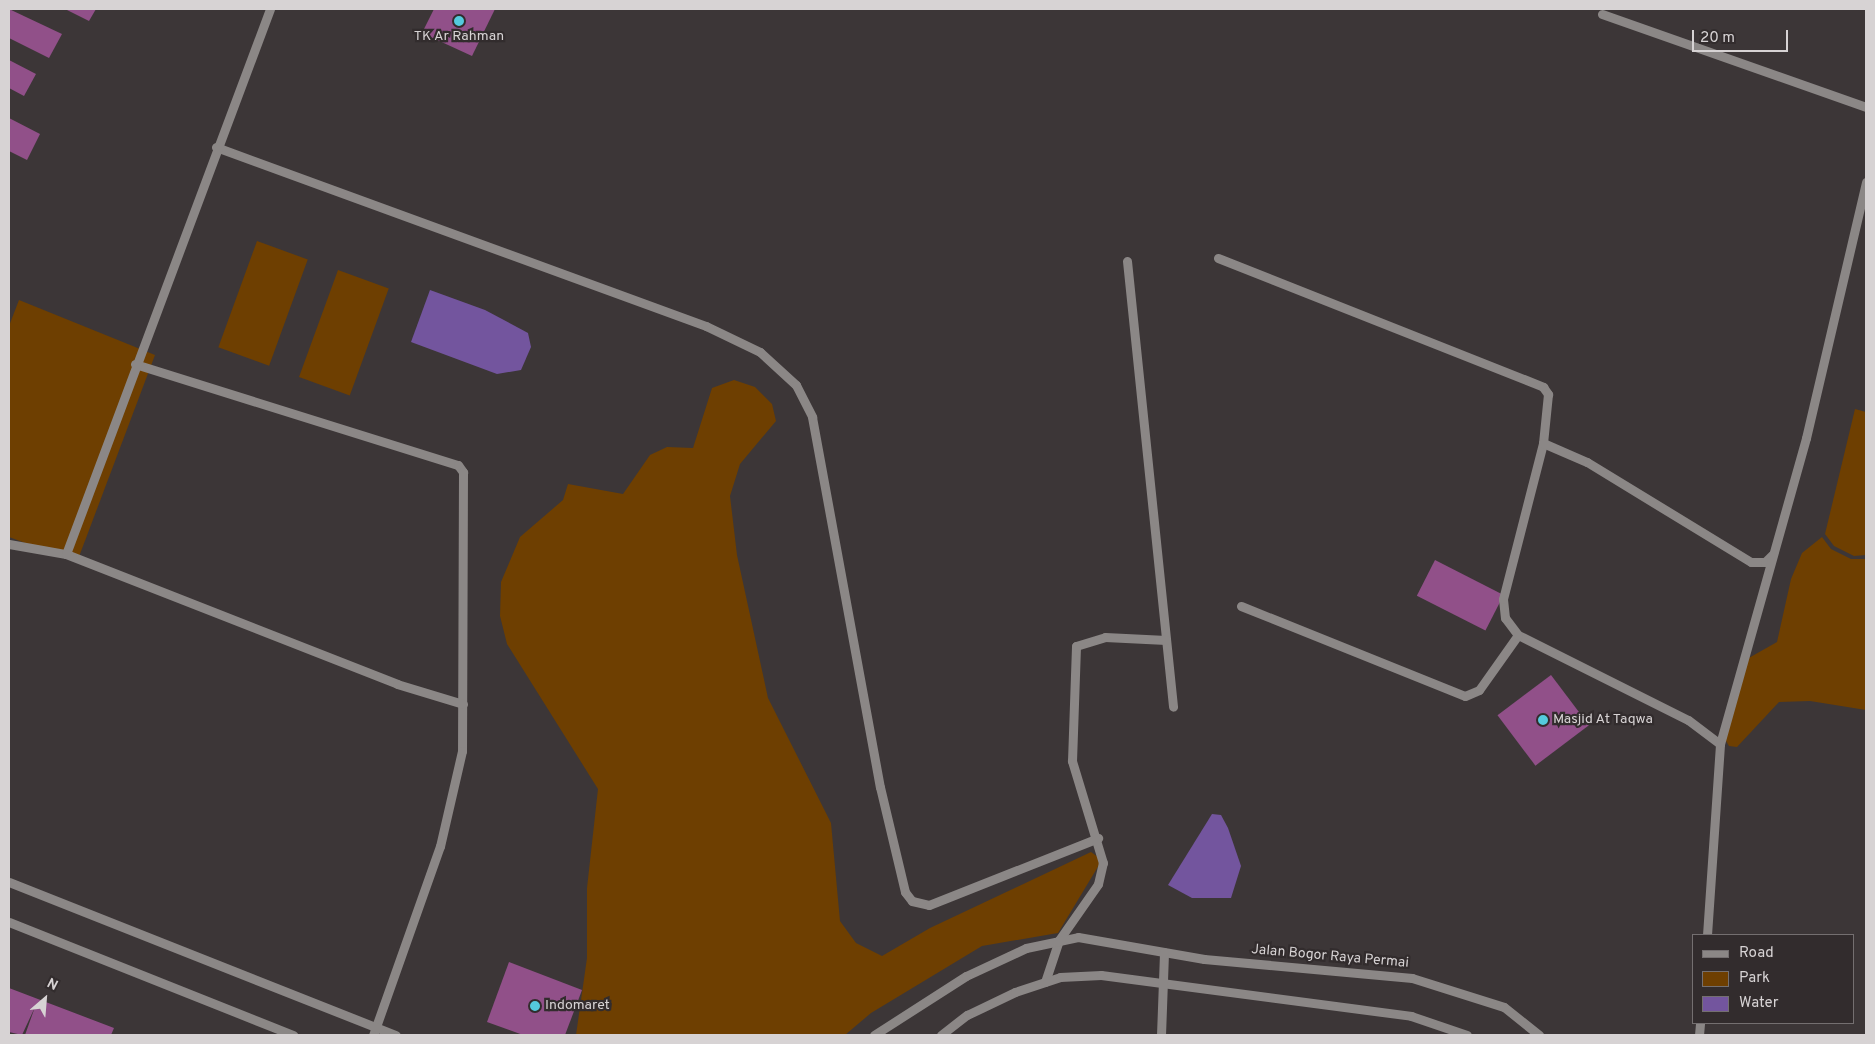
<!DOCTYPE html>
<html>
<head>
<meta charset="utf-8">
<style>
	body { margin:0 }
	#map { position:relative; width:1875px; height:1044px; overflow:hidden; background:#3c3637; font-family:Overpass,sans-serif }
	div>[style] { position:absolute }
	.green>* { inset:0; background:#6e3f01; transform-origin:0 0 }
	.water>* { inset:0; background:#73559e }
	.building>* { inset:0; background:#915089; transform-origin:0 0 }
	.minor>* { height:9px; margin:-4.5px; padding:0 4.5px; transform-origin:4.5px; border-radius:4.5px; background:#8b8786 }
	.dots>* { width:14px; height:14px; translate:-50% -50%; box-sizing:border-box; border:2px solid #322c2d; border-radius:50% }
	span { translate:-50% -50%; white-space:nowrap; text-align:center; line-height:1.15; -webkit-text-stroke:4.5px #322c2d; paint-order:stroke }
	.poi-label { font-size:14px; color:#d7d3d4 }
	.left { translate:0 -50%; text-align:left }
	.street-label { font-size:14px; color:#d7d3d4 }
	.frame { position:absolute; inset:0; border:10px solid #d7d3d4; pointer-events:none }
	.legend { position:absolute; left:1692px; top:934px; width:162px; height:90px; box-sizing:border-box; background:#322c2d; border:1px solid #746f70; margin:0; padding:6px 9px; list-style:none; font-size:15px; color:#d7d3d4 }
	.legend li { display:flex; align-items:center; gap:10px; height:25px }
	.legend b { width:25px; border:1px solid #746f70 }
	.north { position:absolute; left:20px; top:974px; width:50px; height:50px; -webkit-text-stroke:4px #322c2d; paint-order:stroke; rotate:27deg; font-size:14px; font-weight:700; line-height:20px; text-align:center; color:#d7d3d4 }
	.north::after { content:''; display:block; margin:auto; width:18px; height:22px; background:#d7d3d4; clip-path:polygon(50% 0,100% 100%,50% 72%,0 100%) }
	.scale { position:absolute; left:1692px; top:30px; width:96px; height:22px; box-sizing:border-box; border:2px solid #d7d3d4; border-top:0; padding-left:6px; font-size:15px; line-height:18px; white-space:nowrap; color:#d7d3d4; -webkit-text-stroke:4px #322c2d; paint-order:stroke }
</style>
</head>
<body>
<div id="map">
	<div class="green">
		<i style="left:257px;top:241px;width:54px;height:113px;rotate:20deg"></i>
		<i style="left:338px;top:270px;width:54px;height:114px;rotate:20deg"></i>
		<i style="clip-path:polygon(19px 300px,155px 355px,77px 562px,9px 537px,9px 326px)"></i>
		<i style="clip-path:polygon(734px 380px,755px 387px,772px 404px,776px 421px,740px 464px,730px 496px,737px 555px,768px 698px,831px 823px,840px 921px,856px 943px,882px 956px,930px 928px,1091px 852px,1102px 860px,1058px 933px,982px 946px,871px 1013px,845px 1035px,576px 1035px,587px 958px,587px 888px,598px 789px,507px 644px,500px 616px,501px 582px,520px 537px,563px 500px,568px 484px,623px 494px,650px 455px,667px 447px,693px 448px,712px 388px)"></i>
		<i style="clip-path:polygon(1855px 409px,1866px 412px,1866px 555px,1854px 556px,1834px 546px,1825px 534px)"></i>
		<i style="clip-path:polygon(1822px 537px,1831px 549px,1851px 559px,1866px 559px,1866px 710px,1810px 701px,1779px 702px,1737px 747px,1729px 746px,1722px 734px,1747px 659px,1777px 642px,1791px 579px,1802px 553px)"></i>
	</div>
	<div class="water">
		<i style="clip-path:polygon(430px 290px,485px 310px,528px 333px,531px 347px,521px 370px,497px 374px,411px 342px)"></i>
		<i style="clip-path:polygon(1212px 814px,1221px 815px,1228px 828px,1241px 866px,1231px 898px,1192px 898px,1168px 885px)"></i>
	</div>
	<div class="building">
		<i style="clip-path:polygon(9px 9px,62px 34px,49px 58px,9px 38px)"></i>
		<i style="clip-path:polygon(65px 9px,96px 9px,89px 21px)"></i>
		<i style="clip-path:polygon(434px 9px,495px 9px,472px 56px,422px 33px)"></i>
		<i style="clip-path:polygon(9px 60px,36px 74px,24px 96px,9px 88px)"></i>
		<i style="clip-path:polygon(9px 118px,40px 134px,27px 160px,9px 151px)"></i>
		<i style="left:1435px;top:560px;width:77px;height:40px;rotate:27deg"></i>
		<i style="left:1551px;top:675px;width:63px;height:67px;rotate:53deg"></i>
		<i style="clip-path:polygon(509px 962px,582px 990px,565px 1035px,523px 1035px,487px 1022px)"></i>
		<i style="clip-path:polygon(9px 988px,114px 1028px,111px 1035px,25px 1035px,35px 1007px,22px 1035px,9px 1032px)"></i>
	</div>
	<div class="minor">
		<i style="left:1602px;top:14px;width:280px;rotate:19.4deg"></i>
		<i style="left:216px;top:147px;width:522px;rotate:20.07deg"></i>
		<i style="left:706px;top:326px;width:60px;rotate:25.7deg"></i>
		<i style="left:760px;top:352px;width:49px;rotate:42.5deg"></i>
		<i style="left:796px;top:385px;width:36px;rotate:63deg"></i>
		<i style="left:812px;top:417px;width:376px;rotate:79.6deg"></i>
		<i style="left:880px;top:787px;width:108px;rotate:76.6deg"></i>
		<i style="left:905px;top:892px;width:11px;rotate:52deg"></i>
		<i style="left:912px;top:901px;width:17px;rotate:13deg"></i>
		<i style="left:929px;top:905px;width:182px;rotate:-21.6deg"></i>
		<i style="left:1218px;top:258px;width:350px;rotate:21.6deg"></i>
		<i style="left:1543px;top:387px;width:9px;rotate:54deg"></i>
		<i style="left:1548px;top:394px;width:49px;rotate:95.8deg"></i>
		<i style="left:1127px;top:261px;width:448px;rotate:84.1deg"></i>
		<i style="left:135px;top:364px;width:338px;rotate:17.4deg"></i>
		<i style="left:458px;top:465px;width:9px;rotate:54deg"></i>
		<i style="left:463px;top:472px;width:279px;rotate:90.2deg"></i>
		<i style="left:462px;top:751px;width:98px;rotate:103deg"></i>
		<i style="left:440px;top:846px;width:201px;rotate:109.5deg"></i>
		<i style="left:9px;top:544px;width:58px;rotate:10deg"></i>
		<i style="left:66px;top:554px;width:356px;rotate:21.4deg"></i>
		<i style="left:397px;top:684px;width:69px;rotate:16.9deg"></i>
		<i style="left:66px;top:554px;width:582px;rotate:-69.48deg"></i>
		<i style="left:1241px;top:606px;width:241px;rotate:21.9deg"></i>
		<i style="left:1465px;top:696px;width:15px;rotate:-23deg"></i>
		<i style="left:1479px;top:690px;width:67px;rotate:-54.7deg"></i>
		<i style="left:1720px;top:744px;width:40px;rotate:-143deg"></i>
		<i style="left:1688px;top:720px;width:190px;rotate:-153.4deg"></i>
		<i style="left:1518px;top:635px;width:21px;rotate:-127deg"></i>
		<i style="left:1505px;top:618px;width:19px;rotate:-96deg"></i>
		<i style="left:1503px;top:599px;width:161px;rotate:-75.6deg"></i>
		<i style="left:1543px;top:443px;width:48px;rotate:23.4deg"></i>
		<i style="left:1587px;top:462px;width:192px;rotate:31.4deg"></i>
		<i style="left:1751px;top:562px;width:14px"></i>
		<i style="left:1765px;top:562px;width:10px;rotate:-45deg"></i>
		<i style="left:9px;top:882px;width:416px;rotate:21.6deg"></i>
		<i style="left:9px;top:922px;width:306px;rotate:21.7deg"></i>
		<i style="left:1707px;top:935px;width:191px;rotate:-86.1deg"></i>
		<i style="left:1720px;top:744px;width:318px;rotate:-74.3deg"></i>
		<i style="left:1806px;top:438px;width:263px;rotate:-76.8deg"></i>
		<i style="left:1045px;top:982px;width:44px;rotate:-71.6deg"></i>
		<i style="left:1059px;top:940px;width:68px;rotate:-55.1deg"></i>
		<i style="left:1098px;top:884px;width:22px;rotate:-77deg"></i>
		<i style="left:1103px;top:863px;width:107px;rotate:-106.9deg"></i>
		<i style="left:1072px;top:761px;width:115px;rotate:-88deg"></i>
		<i style="left:1076px;top:646px;width:30px;rotate:-17deg"></i>
		<i style="left:1105px;top:637px;width:61px;rotate:2.8deg"></i>
		<i style="left:874px;top:1035px;width:109px;rotate:-32.7deg"></i>
		<i style="left:966px;top:976px;width:66px;rotate:-25deg"></i>
		<i style="left:1026px;top:948px;width:53px;rotate:-11.9deg"></i>
		<i style="left:1078px;top:937px;width:128px;rotate:9.9deg"></i>
		<i style="left:1204px;top:959px;width:209px;rotate:5.2deg"></i>
		<i style="left:1412px;top:978px;width:96px;rotate:17.5deg"></i>
		<i style="left:1504px;top:1007px;width:45px;rotate:38.7deg"></i>
		<i style="left:941px;top:1035px;width:33px;rotate:-38deg"></i>
		<i style="left:967px;top:1015px;width:53px;rotate:-25.6deg"></i>
		<i style="left:1015px;top:992px;width:47px;rotate:-18.4deg"></i>
		<i style="left:1060px;top:977px;width:41px;rotate:-2.8deg"></i>
		<i style="left:1101px;top:975px;width:313px;rotate:7.5deg"></i>
		<i style="left:1411px;top:1016px;width:59px;rotate:18.7deg"></i>
		<i style="left:1161px;top:1035px;width:83px;rotate:-87.9deg"></i>
		<i style="left:1699px;top:1035px;width:12px;rotate:-85deg"></i>
	</div>
	<div class="dots">
		<i style="left:459px;top:21px;background:#54cadd"></i>
		<i style="left:1543px;top:720px;background:#54cadd"></i>
		<i style="left:535px;top:1006px;background:#54cadd"></i>
	</div>
	<div class="poi-label">
		<span style="left:459px;top:37px">TK Ar Rahman</span>
		<span class="left" style="left:1553px;top:720px">Masjid At Taqwa</span>
		<span class="left" style="left:545px;top:1006px">Indomaret</span>
	</div>
	<div class="street-label">
		<span style="left:1330px;top:957px;rotate:5deg">Jalan Bogor Raya Permai</span>
	</div>
	<div class="frame"></div>
	<ul class="legend">
	<li><b style="height:6px;background:#8b8786"></b>Road</li>
	<li><b style="height:14px;background:#6e3f01"></b>Park</li>
	<li><b style="height:14px;background:#73559e"></b>Water</li>
	</ul>
	<div class="north">N</div>
	<div class="scale">20 m</div>
</div>
</body>
</html>
